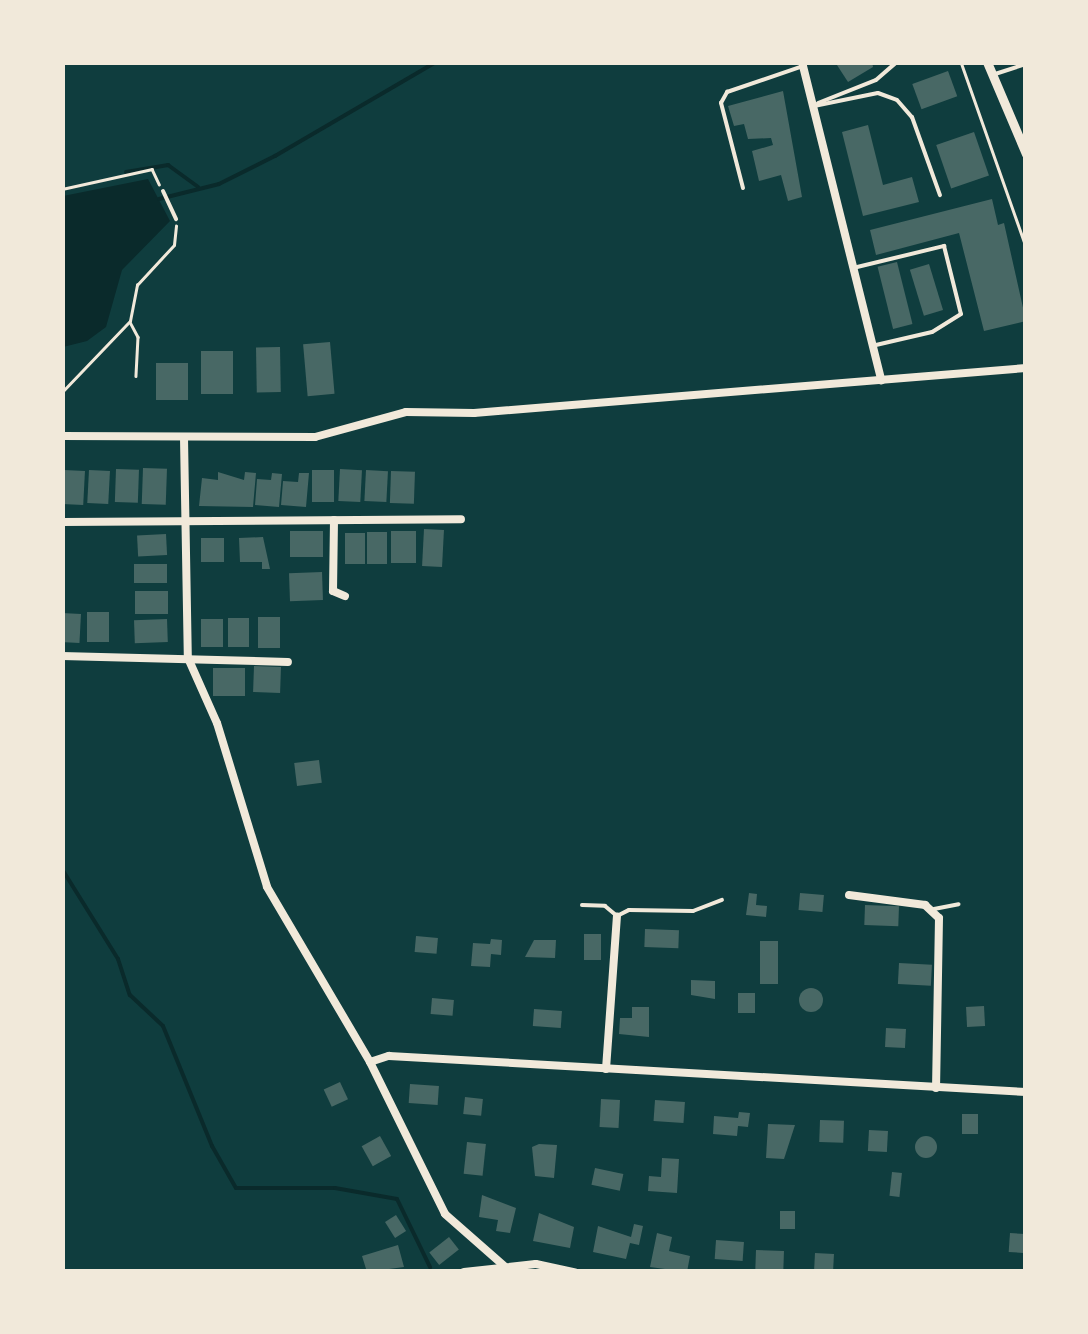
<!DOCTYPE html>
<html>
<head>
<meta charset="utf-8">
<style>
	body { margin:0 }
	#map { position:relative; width:1088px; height:1334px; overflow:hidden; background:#0f3d3e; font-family:Rubik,sans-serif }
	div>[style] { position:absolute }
	.water>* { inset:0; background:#0a2a2b }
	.stream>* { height:4px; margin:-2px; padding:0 2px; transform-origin:2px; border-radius:2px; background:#0a2a2b }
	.building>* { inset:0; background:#486865; transform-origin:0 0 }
	.round { border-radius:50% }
	.path>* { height:2.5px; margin:-1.25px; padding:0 1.25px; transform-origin:1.25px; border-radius:1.25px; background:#f1e9da }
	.service>* { height:4px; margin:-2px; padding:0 2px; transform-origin:2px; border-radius:2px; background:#f1e9da }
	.minor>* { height:8px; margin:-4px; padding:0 4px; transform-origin:4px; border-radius:4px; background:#f1e9da }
	.tertiary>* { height:9px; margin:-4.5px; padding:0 4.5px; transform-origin:4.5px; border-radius:4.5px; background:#f1e9da }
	span { translate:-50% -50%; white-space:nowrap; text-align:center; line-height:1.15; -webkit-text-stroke:10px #f1e9da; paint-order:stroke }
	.frame { position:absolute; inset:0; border:65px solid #f1e9da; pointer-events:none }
</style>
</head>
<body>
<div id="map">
	<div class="water">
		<i style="clip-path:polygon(148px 179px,170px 221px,122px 270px,106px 327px,87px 341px,63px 347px,63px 196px)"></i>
	</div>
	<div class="stream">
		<i style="left:126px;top:172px;width:43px;rotate:-9.5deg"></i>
		<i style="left:168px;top:165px;width:37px;rotate:36deg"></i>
		<i style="left:159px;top:199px;width:62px;rotate:-14deg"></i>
		<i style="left:219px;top:184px;width:63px;rotate:-26.6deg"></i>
		<i style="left:275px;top:156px;width:186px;rotate:-30.3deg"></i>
		<i style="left:62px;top:869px;width:106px;rotate:58.1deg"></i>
		<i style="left:118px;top:959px;width:38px;rotate:72deg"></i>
		<i style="left:130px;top:995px;width:45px;rotate:43.2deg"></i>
		<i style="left:163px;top:1026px;width:130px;rotate:67.8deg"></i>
		<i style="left:212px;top:1146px;width:48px;rotate:60.3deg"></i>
		<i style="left:236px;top:1188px;width:99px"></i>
		<i style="left:335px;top:1188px;width:63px;rotate:10.1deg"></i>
		<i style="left:397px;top:1199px;width:76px;rotate:64.1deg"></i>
	</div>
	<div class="building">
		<i style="clip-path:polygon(835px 62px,872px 62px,873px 67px,848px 82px)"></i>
		<i style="left:948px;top:71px;width:27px;height:38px;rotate:70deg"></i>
		<i style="clip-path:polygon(783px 91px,802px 197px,788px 201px,781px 175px,759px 181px,752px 151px,773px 145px,771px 138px,748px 139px,744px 124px,734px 126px,728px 106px)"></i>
		<i style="clip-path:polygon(868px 125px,883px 185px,912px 177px,919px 202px,863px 216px,842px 132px)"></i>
		<i style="left:974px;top:132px;width:46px;height:40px;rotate:71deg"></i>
		<i style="clip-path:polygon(992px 199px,998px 225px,1004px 223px,1026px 321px,984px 331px,959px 233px,876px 255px,870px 230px)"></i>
		<i style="left:897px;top:262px;width:64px;height:20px;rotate:76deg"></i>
		<i style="left:929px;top:264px;width:48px;height:20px;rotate:73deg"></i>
		<i style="left:330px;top:342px;width:52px;height:27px;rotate:85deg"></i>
		<i style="left:280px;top:347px;width:45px;height:24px;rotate:89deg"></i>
		<i style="left:233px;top:351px;width:43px;height:32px;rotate:90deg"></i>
		<i style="left:156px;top:363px;width:32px;height:37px"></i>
		<i style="left:143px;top:468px;width:24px;height:36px;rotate:2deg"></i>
		<i style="left:116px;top:469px;width:23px;height:33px;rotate:2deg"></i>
		<i style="left:340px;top:469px;width:22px;height:32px;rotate:3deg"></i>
		<i style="left:64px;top:470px;width:21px;height:34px;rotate:3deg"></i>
		<i style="left:89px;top:470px;width:21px;height:33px;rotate:3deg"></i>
		<i style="left:312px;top:470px;width:22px;height:32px"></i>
		<i style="left:366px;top:470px;width:22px;height:31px;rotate:3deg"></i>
		<i style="left:391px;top:471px;width:24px;height:32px;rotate:2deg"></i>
		<i style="clip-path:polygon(218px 472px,244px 480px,245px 472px,256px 473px,253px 507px,199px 506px,202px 478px,218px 480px)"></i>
		<i style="clip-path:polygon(272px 473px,282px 474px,279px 507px,255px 505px,257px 479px,271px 480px)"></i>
		<i style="clip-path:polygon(299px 473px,309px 473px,306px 507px,281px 505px,283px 481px,298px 482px)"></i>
		<i style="left:424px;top:529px;width:20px;height:37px;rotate:3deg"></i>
		<i style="left:290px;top:531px;width:33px;height:26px"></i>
		<i style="left:391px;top:531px;width:25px;height:32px"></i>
		<i style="left:367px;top:532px;width:20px;height:32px"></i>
		<i style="left:365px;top:533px;width:31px;height:20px;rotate:90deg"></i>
		<i style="left:166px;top:534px;width:21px;height:29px;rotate:87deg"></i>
		<i style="clip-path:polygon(263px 537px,270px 569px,262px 569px,262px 562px,240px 562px,239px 538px)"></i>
		<i style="left:224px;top:538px;width:24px;height:23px;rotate:90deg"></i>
		<i style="left:134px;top:564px;width:33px;height:19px"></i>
		<i style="left:322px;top:572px;width:28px;height:33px;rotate:88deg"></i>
		<i style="left:135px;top:591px;width:33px;height:23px"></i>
		<i style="left:87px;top:612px;width:22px;height:30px"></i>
		<i style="left:62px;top:613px;width:19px;height:29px;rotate:3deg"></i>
		<i style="left:258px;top:617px;width:22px;height:31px"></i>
		<i style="left:228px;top:618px;width:21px;height:29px"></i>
		<i style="left:167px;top:619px;width:23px;height:33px;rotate:88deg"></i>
		<i style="left:201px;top:619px;width:22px;height:28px"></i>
		<i style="left:254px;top:666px;width:27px;height:26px;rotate:2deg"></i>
		<i style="left:213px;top:668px;width:32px;height:28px"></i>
		<i style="left:319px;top:760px;width:23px;height:25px;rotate:83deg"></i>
		<i style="clip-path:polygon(749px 893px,757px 894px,756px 905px,767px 906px,766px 917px,746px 915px)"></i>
		<i style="left:800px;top:893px;width:24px;height:17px;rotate:5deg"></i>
		<i style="left:865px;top:905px;width:34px;height:20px;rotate:2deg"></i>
		<i style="left:645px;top:929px;width:34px;height:18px;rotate:2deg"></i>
		<i style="left:584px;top:934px;width:17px;height:26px"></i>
		<i style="left:416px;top:936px;width:22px;height:16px;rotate:5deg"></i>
		<i style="clip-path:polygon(491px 939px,502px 940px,501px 955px,491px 954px,490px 967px,471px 966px,473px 943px,490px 944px)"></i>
		<i style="clip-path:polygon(534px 940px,556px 940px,555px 958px,525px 957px)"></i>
		<i style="left:760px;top:941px;width:18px;height:43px"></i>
		<i style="left:899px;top:963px;width:33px;height:21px;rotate:3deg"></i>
		<i style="clip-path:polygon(691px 980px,715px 981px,715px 999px,691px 995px)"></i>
		<i class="round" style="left:799px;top:988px;width:24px;height:24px"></i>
		<i style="left:738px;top:993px;width:17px;height:20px"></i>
		<i style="left:432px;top:998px;width:22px;height:16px;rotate:5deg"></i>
		<i style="left:984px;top:1006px;width:20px;height:18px;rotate:87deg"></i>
		<i style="clip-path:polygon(632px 1007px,649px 1007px,649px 1037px,619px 1034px,620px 1018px,632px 1018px)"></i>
		<i style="left:534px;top:1009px;width:28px;height:17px;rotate:4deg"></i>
		<i style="left:886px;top:1028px;width:20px;height:19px;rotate:3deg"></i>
		<i style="left:340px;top:1082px;width:19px;height:18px;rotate:65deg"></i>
		<i style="left:410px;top:1084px;width:29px;height:19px;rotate:4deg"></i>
		<i style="left:465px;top:1097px;width:18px;height:17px;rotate:6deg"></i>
		<i style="left:601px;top:1099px;width:19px;height:28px;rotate:3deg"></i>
		<i style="left:655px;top:1100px;width:30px;height:21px;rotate:4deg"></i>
		<i style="clip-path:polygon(739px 1112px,750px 1113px,748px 1127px,738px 1126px,737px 1136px,713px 1134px,714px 1116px,738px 1118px)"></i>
		<i style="left:962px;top:1114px;width:16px;height:20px"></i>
		<i style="left:820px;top:1120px;width:24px;height:22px;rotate:2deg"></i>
		<i style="clip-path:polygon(768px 1124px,795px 1125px,784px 1159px,766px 1158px)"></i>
		<i style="left:869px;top:1130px;width:19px;height:21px;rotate:3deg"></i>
		<i class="round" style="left:915px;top:1136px;width:22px;height:22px"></i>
		<i style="left:380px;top:1136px;width:23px;height:21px;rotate:61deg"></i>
		<i style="left:467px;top:1142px;width:19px;height:32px;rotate:6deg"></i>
		<i style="clip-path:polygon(539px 1144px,557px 1145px,554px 1178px,535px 1176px,532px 1147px)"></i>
		<i style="clip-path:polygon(662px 1158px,679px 1159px,677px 1193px,648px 1191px,649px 1176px,661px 1177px)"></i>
		<i style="left:595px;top:1168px;width:29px;height:17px;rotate:12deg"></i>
		<i style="left:892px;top:1172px;width:10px;height:24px;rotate:6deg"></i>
		<i style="clip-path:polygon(482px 1195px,516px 1208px,510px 1233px,496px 1231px,498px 1220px,479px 1217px)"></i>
		<i style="left:780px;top:1211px;width:15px;height:18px"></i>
		<i style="clip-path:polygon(539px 1213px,574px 1227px,570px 1248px,533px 1241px)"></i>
		<i style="left:396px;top:1215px;width:19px;height:13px;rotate:58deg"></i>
		<i style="clip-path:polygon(634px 1224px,643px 1226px,639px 1245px,630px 1243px,626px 1259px,593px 1252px,598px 1226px,631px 1237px)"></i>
		<i style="clip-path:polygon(657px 1233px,672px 1237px,669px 1251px,690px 1256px,687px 1272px,650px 1267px)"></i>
		<i style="left:1010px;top:1233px;width:15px;height:19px;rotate:4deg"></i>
		<i style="left:449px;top:1237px;width:16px;height:25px;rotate:52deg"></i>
		<i style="left:716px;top:1240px;width:28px;height:19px;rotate:4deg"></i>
		<i style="clip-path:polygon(398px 1245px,404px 1267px,367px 1272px,362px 1256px)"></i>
		<i style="left:756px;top:1250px;width:28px;height:22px;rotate:2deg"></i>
		<i style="left:815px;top:1253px;width:19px;height:19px;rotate:3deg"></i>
	</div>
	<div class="path">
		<i style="left:961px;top:62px;width:196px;rotate:70.6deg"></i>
		<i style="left:62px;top:189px;width:92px;rotate:-12.5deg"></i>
		<i style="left:152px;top:169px;width:17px;rotate:65deg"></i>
		<i style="left:130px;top:322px;width:17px;rotate:62deg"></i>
		<i style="left:138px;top:337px;width:39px;rotate:93deg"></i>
		<i style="left:62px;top:392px;width:98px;rotate:-46.2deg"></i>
		<i style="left:130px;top:321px;width:37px;rotate:-79deg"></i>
		<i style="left:137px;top:285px;width:54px;rotate:-47.2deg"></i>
		<i style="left:174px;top:245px;width:19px;rotate:-84deg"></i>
	</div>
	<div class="service">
		<i style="left:992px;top:75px;width:36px;rotate:-18deg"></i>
		<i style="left:818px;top:103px;width:62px;rotate:-21.6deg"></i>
		<i style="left:876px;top:80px;width:28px;rotate:-41deg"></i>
		<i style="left:814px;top:106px;width:65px;rotate:-11.5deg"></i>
		<i style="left:878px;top:93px;width:20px;rotate:20deg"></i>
		<i style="left:897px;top:100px;width:23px;rotate:49deg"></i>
		<i style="left:912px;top:117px;width:83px;rotate:70.3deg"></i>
		<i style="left:743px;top:188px;width:88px;rotate:-104.5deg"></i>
		<i style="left:721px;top:103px;width:13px;rotate:-61deg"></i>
		<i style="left:727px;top:92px;width:80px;rotate:-18.9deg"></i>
		<i style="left:163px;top:191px;width:31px;rotate:65deg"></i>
		<i style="left:853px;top:268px;width:94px;rotate:-13.6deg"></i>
		<i style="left:944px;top:246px;width:70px;rotate:76deg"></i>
		<i style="left:961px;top:314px;width:34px;rotate:148deg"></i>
		<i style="left:932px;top:332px;width:62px;rotate:166.9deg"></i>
		<i style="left:582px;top:905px;width:23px;rotate:2deg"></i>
		<i style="left:605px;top:906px;width:16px;rotate:40deg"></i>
		<i style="left:617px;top:916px;width:13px;rotate:-27deg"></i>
		<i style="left:629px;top:910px;width:64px;rotate:0.9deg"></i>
		<i style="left:693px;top:911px;width:31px;rotate:-21deg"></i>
		<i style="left:934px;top:909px;width:25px;rotate:-11deg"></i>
	</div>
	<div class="minor">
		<i style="left:803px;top:66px;width:324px;rotate:76deg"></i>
		<i style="left:62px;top:436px;width:253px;rotate:0.2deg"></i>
		<i style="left:315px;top:437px;width:94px;rotate:-15.4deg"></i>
		<i style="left:406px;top:412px;width:68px;rotate:0.8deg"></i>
		<i style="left:474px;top:413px;width:554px;rotate:-4.66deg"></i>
		<i style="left:184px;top:438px;width:220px;rotate:89deg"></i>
		<i style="left:188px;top:658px;width:71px;rotate:66deg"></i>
		<i style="left:217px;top:723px;width:171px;rotate:73deg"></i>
		<i style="left:267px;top:887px;width:203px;rotate:59.5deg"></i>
		<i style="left:370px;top:1062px;width:169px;rotate:63.7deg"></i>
		<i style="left:445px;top:1214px;width:88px;rotate:41.3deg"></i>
		<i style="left:334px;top:520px;width:71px;rotate:90.8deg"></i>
		<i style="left:333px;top:591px;width:13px;rotate:23deg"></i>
		<i style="left:62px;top:522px;width:399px;rotate:-0.4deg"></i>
		<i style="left:62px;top:656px;width:226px;rotate:1.5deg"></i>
		<i style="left:849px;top:895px;width:77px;rotate:7.5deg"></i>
		<i style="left:925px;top:905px;width:19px;rotate:43deg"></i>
		<i style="left:939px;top:918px;width:170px;rotate:91deg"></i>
		<i style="left:370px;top:1062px;width:20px;rotate:-18deg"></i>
		<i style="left:389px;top:1056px;width:638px;rotate:3.23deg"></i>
		<i style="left:606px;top:1069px;width:153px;rotate:-85.9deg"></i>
		<i style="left:464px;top:1272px;width:72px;rotate:-6.3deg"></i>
		<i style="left:536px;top:1264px;width:40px;rotate:12deg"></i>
	</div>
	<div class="tertiary">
		<i style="left:987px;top:62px;width:100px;rotate:67deg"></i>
	</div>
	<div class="frame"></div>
</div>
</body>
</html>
